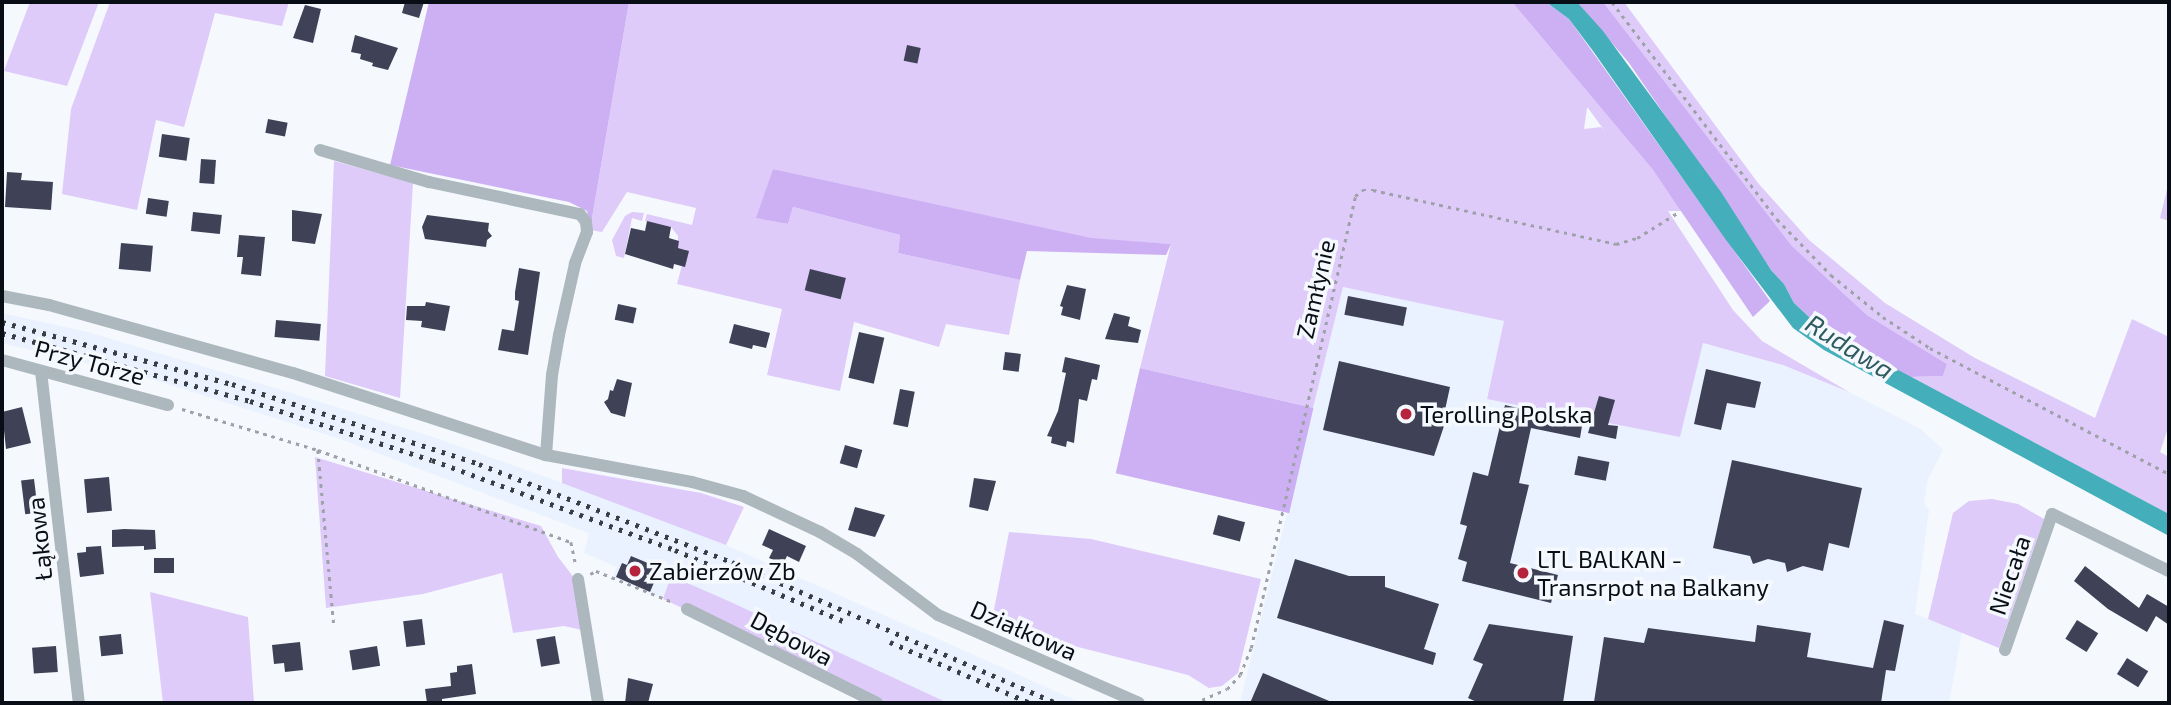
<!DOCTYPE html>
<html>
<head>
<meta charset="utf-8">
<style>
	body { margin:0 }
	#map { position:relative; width:2171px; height:705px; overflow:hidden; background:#f5f9fd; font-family:"Exo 2",sans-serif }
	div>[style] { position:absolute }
	.built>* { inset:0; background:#e9f2fe }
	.green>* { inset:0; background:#decbfa }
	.forest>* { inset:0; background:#cdb0f4; transform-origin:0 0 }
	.water>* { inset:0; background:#44afba }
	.building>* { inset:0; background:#3f4257; transform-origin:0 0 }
	.path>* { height:2.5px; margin-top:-1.25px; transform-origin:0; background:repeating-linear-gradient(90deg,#9ea2a8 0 3.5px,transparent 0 8.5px) }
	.street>* { height:12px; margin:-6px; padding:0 6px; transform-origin:6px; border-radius:6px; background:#acb8be }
	.rail>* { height:4.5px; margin-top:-2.25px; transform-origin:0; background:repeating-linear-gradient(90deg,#3a3f46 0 3.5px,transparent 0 10.5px) }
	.dots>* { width:19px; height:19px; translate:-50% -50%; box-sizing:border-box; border:4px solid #f5f9fd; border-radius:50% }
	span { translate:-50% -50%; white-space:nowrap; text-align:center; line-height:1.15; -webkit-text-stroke:7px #f5f9fd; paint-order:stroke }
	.street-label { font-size:24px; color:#090e16 }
	.poi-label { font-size:24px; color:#090e16 }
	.left { translate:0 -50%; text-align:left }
	.water-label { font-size:26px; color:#2d5b60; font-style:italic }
	.frame { position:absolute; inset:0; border:4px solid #090e16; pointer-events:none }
</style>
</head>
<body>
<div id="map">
	<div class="built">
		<i style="clip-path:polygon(1343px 287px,1504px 321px,1487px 398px,1702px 343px,1783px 365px,1849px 392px,1921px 429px,1943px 450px,1928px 479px,1924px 504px,1929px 510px,1915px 614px,1962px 632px,1949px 703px,1240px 703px)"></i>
		<i style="clip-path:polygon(2px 313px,88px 332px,275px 388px,430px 436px,594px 494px,726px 545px,1082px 703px,948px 703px,671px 577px,663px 599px,613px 577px,617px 567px,584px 553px,589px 533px,340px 439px,158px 381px,2px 343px)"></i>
	</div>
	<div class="green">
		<i style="clip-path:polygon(30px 2px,99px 2px,67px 86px,4px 71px)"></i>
		<i style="clip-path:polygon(110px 2px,289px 2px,282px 26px,215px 13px,184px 127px,156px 120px,137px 210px,62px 194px,71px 109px)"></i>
		<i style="clip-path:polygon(evenodd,629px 2px,1512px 2px,1653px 170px,1682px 211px,1668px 211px,1733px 310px,1762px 341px,1849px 392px,1783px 365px,1703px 343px,1680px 437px,1487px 399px,1504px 321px,1343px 287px,1313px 408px,1140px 368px,1171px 244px,1091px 239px,773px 169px,757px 218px,788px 224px,793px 207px,900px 235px,898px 253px,1020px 280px,1009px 335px,946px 324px,939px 347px,854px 322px,840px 391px,767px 375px,782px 309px,677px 284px,686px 250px,678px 248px,678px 236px,671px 227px,645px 221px,647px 214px,692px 225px,696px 208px,627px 192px,602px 232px,590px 230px,629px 2px,1587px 108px,1588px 108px,1604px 130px,1601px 127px,1584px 129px,1587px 108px)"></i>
		<i style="clip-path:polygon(1603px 2px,1624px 2px,1758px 183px,1809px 240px,1885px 303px,1975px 358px,2095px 418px,2132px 319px,2169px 337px,2169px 425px,2160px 452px,2169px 457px,2169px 514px,1910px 377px,1943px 376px,1947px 364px,1867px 315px,1792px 246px)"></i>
		<i style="clip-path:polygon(334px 161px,413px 183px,400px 398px,325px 376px)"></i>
		<i style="clip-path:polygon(2169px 181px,2169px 221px,2160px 218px)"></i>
		<i style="clip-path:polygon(632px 212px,644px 213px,642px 221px,632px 218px,624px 258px,616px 256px,612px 240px,625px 216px)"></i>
		<i style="clip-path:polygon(315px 457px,541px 526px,558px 557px,575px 579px,582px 630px,564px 626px,513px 633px,502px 573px,423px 594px,326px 608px)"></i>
		<i style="clip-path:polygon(562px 468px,701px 493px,744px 507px,726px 545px,562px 483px)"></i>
		<i style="clip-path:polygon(1992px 499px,2018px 504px,2044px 519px,1999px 648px,1928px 619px,1953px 513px,1969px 501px)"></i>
		<i style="clip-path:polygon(1009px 532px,1091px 539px,1261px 579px,1238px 673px,1222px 686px,1209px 688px,1188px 675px,991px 625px)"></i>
		<i style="clip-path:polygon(671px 576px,724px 599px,948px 703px,885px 703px,663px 599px)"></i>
		<i style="clip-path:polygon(150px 592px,248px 617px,254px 703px,163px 703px)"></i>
	</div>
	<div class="forest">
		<i style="clip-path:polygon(429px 2px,629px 2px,590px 230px,587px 211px,569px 202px,390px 165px)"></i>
		<i style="clip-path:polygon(1512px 2px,1546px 2px,1569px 19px,1770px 301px,1753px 317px,1653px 170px)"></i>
		<i style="clip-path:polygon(1577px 2px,1603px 2px,1792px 246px,1867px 315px,1947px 364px,1943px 376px,1910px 377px,1823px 330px,1794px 303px,1784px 284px,1771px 270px,1629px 63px)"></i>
		<i style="clip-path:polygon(773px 169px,1091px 238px,1171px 244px,1166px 255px,1027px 251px,1020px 280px,898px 253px,900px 235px,793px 207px,788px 224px,756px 218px)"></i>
		<i style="left:1140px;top:368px;width:178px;height:108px;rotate:13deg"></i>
	</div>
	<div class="water">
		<i style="clip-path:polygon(1546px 2px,1577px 2px,1603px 31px,1721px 192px,1771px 270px,1784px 284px,1794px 303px,1823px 330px,2169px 514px,2169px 536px,1824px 350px,1793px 328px,1726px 240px,1593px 51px,1569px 19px)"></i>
	</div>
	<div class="building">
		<i style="clip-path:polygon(405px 2px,424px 2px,419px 18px,402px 13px)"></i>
		<i style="clip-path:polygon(305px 5px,321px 9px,313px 43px,293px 38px)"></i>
		<i style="clip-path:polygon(355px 35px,398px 48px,388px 70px,372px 66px,373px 63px,360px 59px,361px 54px,351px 52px)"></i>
		<i style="left:907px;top:45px;width:14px;height:16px;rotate:12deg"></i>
		<i style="left:268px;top:119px;width:20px;height:14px;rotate:11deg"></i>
		<i style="left:162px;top:134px;width:28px;height:23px;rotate:8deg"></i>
		<i style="left:201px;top:159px;width:15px;height:24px;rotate:4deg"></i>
		<i style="clip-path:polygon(7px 172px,22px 173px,21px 180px,53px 182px,51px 210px,5px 207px)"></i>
		<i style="left:148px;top:198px;width:21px;height:16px;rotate:8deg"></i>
		<i style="clip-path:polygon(292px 210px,322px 214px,315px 244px,292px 241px)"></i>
		<i style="left:193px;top:212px;width:29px;height:19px;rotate:6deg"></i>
		<i style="clip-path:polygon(427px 215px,489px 223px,488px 231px,492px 236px,487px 240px,486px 247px,425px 239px,422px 227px)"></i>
		<i style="clip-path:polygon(647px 221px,671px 227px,669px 238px,679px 241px,678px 248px,689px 251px,685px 267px,674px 264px,673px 269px,625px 254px,631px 228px,645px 231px)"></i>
		<i style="clip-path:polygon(239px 235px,265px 237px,261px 276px,241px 274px,243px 257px,237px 257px)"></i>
		<i style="left:121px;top:243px;width:32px;height:26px;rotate:5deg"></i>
		<i style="clip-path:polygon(519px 268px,540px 272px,528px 355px,498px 350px,502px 329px,514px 331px,519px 301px,515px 300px,515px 292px)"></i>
		<i style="left:810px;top:269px;width:37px;height:22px;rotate:14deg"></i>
		<i style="clip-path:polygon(1067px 285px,1086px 289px,1080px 320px,1061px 315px,1063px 307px,1060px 306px)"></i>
		<i style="left:1348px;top:296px;width:60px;height:19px;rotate:11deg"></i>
		<i style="clip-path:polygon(426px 302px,450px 306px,445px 331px,421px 327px,422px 321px,406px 320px,407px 306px,425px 306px)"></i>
		<i style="left:618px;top:304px;width:19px;height:16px;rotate:12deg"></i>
		<i style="clip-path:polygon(1114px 313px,1130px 317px,1128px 326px,1141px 330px,1138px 343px,1105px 339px)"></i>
		<i style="left:276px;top:320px;width:45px;height:17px;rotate:5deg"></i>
		<i style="clip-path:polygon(734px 324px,770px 333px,766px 348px,753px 345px,752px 349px,729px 343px)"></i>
		<i style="left:859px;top:332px;width:26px;height:47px;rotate:13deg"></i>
		<i style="left:1005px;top:352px;width:16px;height:18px;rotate:7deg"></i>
		<i style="clip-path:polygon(1065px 357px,1100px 365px,1097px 380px,1092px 379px,1087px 401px,1079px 399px,1074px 443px,1067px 441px,1066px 447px,1051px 443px,1052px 437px,1047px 436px,1058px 411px,1066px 373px,1062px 372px)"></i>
		<i style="clip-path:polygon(1339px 361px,1450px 387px,1445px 410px,1449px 411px,1434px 456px,1323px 430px)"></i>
		<i style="clip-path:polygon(1706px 369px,1761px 382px,1755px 408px,1727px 403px,1721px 430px,1694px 424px)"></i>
		<i style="clip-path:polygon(617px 379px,632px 383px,625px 417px,611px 413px,604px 402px,608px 399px,610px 390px,613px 391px)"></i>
		<i style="left:900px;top:389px;width:15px;height:36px;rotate:11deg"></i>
		<i style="clip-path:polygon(1599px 396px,1615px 400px,1608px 425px,1618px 426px,1616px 439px,1588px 433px)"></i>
		<i style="clip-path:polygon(1505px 405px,1530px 411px,1529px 415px,1582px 426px,1580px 438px,1531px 428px,1519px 483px,1529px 485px,1510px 563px,1558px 575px,1551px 603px,1462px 581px,1467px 562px,1458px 559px,1467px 526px,1460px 524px,1473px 472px,1488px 476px)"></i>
		<i style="clip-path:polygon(22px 407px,31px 443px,6px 449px,2px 412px)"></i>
		<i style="left:845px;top:445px;width:18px;height:19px;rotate:16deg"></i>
		<i style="left:1578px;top:456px;width:32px;height:19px;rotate:11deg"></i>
		<i style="clip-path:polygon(1732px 460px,1862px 488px,1849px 548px,1829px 543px,1823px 571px,1803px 566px,1787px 572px,1785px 563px,1768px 559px,1753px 564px,1750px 556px,1713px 548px)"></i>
		<i style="left:109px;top:477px;width:34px;height:25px;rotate:85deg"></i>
		<i style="clip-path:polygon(974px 478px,996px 481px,988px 511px,969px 507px)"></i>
		<i style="left:34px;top:479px;width:34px;height:13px;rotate:83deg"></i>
		<i style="clip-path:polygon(855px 507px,885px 515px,875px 537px,848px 530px)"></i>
		<i style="left:1218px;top:515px;width:28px;height:20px;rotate:15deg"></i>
		<i style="clip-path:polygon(124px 529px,155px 530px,156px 549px,144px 550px,144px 546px,112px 547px,112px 530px)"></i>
		<i style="clip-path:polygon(769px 529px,806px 546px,799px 562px,787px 556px,783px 564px,769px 558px,773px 550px,762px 545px)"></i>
		<i style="clip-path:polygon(101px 546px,104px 574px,80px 577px,77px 553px,86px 552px,86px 547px)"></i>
		<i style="clip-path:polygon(631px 556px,655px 566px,650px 576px,656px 578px,650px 592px,616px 577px,622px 563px,627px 565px)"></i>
		<i style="left:174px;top:558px;width:15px;height:20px;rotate:90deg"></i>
		<i style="clip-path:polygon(1295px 559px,1349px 576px,1385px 576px,1385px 587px,1439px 604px,1424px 649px,1436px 653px,1433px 665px,1277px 618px)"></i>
		<i style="clip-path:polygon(2085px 566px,2139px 608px,2147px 594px,2169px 607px,2169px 625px,2156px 616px,2147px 632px,2108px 609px,2074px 581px)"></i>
		<i style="left:422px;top:619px;width:26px;height:19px;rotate:83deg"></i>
		<i style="clip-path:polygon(1884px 620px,1904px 625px,1895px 671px,1886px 670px,1881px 703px,1594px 702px,1604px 637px,1644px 643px,1648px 628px,1755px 642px,1757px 625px,1811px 633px,1807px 657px,1873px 668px)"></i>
		<i style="left:2077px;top:620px;width:25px;height:22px;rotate:32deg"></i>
		<i style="clip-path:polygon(1489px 624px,1573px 636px,1563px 703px,1479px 703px,1468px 698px,1483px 664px,1473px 660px)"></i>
		<i style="left:121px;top:634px;width:20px;height:22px;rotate:84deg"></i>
		<i style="left:555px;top:636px;width:28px;height:19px;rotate:80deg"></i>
		<i style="clip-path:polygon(300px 642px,303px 670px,285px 672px,284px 663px,274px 664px,272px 645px)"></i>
		<i style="left:56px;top:646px;width:26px;height:24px;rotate:86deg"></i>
		<i style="left:377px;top:646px;width:20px;height:28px;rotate:81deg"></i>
		<i style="left:2127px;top:658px;width:25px;height:19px;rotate:32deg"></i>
		<i style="clip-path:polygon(472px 664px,476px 694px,442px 699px,442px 703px,427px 703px,425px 689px,451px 686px,450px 673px,457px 672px,457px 666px)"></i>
		<i style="clip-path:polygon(1263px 673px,1334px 703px,1250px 703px)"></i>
		<i style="clip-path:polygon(628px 678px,653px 684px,648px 703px,625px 703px)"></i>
	</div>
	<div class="path">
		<i style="left:1612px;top:2px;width:273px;rotate:52.8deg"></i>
		<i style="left:1777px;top:219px;width:78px;rotate:46deg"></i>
		<i style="left:1831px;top:275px;width:67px;rotate:38.9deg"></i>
		<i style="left:1883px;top:317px;width:56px;rotate:33.4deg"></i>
		<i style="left:1930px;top:348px;width:270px;rotate:27.8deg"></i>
		<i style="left:182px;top:409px;width:142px;rotate:16.8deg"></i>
		<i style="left:318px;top:450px;width:177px;rotate:84.8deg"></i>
		<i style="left:318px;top:450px;width:269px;rotate:20deg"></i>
		<i style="left:571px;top:542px;width:24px;rotate:78deg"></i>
		<i style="left:590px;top:574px;width:7px;rotate:-27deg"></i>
		<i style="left:596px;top:571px;width:85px;rotate:22.1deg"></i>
		<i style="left:1202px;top:700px;width:27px;rotate:-24deg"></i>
		<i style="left:1227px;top:689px;width:19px;rotate:-47deg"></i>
		<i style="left:1240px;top:675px;width:29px;rotate:-68deg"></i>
		<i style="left:1251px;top:648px;width:464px;rotate:-77deg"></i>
		<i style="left:1355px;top:196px;width:10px;rotate:-37deg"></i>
		<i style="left:1363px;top:190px;width:10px"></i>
		<i style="left:1373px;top:190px;width:249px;rotate:12.5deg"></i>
		<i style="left:1616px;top:244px;width:22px;rotate:-16deg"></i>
		<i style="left:1637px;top:238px;width:49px;rotate:-31.8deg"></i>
	</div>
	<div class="street">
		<i style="left:320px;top:150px;width:114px;rotate:16.4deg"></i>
		<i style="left:429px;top:182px;width:154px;rotate:12deg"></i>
		<i style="left:580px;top:214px;width:10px;rotate:53deg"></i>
		<i style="left:586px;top:222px;width:10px;rotate:84deg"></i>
		<i style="left:587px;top:232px;width:34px;rotate:111deg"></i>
		<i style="left:575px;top:264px;width:73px;rotate:102.7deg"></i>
		<i style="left:559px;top:335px;width:41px;rotate:99.9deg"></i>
		<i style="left:552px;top:375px;width:80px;rotate:94.3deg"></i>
		<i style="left:2px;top:296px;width:48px;rotate:10.8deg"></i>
		<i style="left:49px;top:305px;width:253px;rotate:15.6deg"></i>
		<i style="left:293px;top:373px;width:266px;rotate:18deg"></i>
		<i style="left:546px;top:455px;width:148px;rotate:10.5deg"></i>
		<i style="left:692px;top:482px;width:53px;rotate:15.4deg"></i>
		<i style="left:743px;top:496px;width:85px;rotate:25.1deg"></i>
		<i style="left:820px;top:532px;width:43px;rotate:30.7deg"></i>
		<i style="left:857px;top:554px;width:101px;rotate:37deg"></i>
		<i style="left:938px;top:615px;width:219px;rotate:23.6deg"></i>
		<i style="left:2px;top:360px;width:172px;rotate:15.2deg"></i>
		<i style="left:41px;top:371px;width:334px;rotate:83.5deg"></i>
		<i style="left:578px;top:579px;width:126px;rotate:80.8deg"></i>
		<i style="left:687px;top:609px;width:212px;rotate:26.3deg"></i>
		<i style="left:2005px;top:650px;width:144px;rotate:-70.9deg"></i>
		<i style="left:2052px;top:514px;width:130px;rotate:26deg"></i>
	</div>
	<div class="rail">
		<i style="left:2px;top:322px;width:238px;rotate:15.1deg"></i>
		<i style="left:232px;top:384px;width:260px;rotate:17.9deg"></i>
		<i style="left:479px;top:464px;width:271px;rotate:21.2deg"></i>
		<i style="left:732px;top:562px;width:354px;rotate:23.5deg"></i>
		<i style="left:2px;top:333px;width:257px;rotate:15.3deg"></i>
		<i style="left:250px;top:401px;width:191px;rotate:18deg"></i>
		<i style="left:432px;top:460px;width:259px;rotate:20.3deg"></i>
		<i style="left:675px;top:550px;width:188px;rotate:22.9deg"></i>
		<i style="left:890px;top:642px;width:153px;rotate:23.5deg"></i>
	</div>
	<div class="dots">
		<i style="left:1406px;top:414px;background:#b5233d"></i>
		<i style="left:635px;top:571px;background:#b5233d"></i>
		<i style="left:1523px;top:573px;background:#b5233d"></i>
	</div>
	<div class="street-label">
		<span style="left:1315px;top:289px;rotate:-77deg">Zamłynie</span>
		<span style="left:90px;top:362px;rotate:15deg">Przy Torze</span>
		<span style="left:39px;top:539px;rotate:-96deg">Łąkowa</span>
		<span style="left:2009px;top:575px;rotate:-71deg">Niecała</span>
		<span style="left:1024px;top:630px;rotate:24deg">Działkowa</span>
		<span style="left:792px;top:638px;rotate:28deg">Dębowa</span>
	</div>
	<div class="poi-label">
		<span class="left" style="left:1420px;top:414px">Terolling Polska</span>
		<span class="left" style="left:1537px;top:573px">LTL BALKAN -<br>Transrpot na Balkany</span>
		<span class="left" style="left:649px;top:571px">Zabierzów Zb</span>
	</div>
	<div class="water-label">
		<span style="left:1850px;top:346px;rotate:32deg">Rudawa</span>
	</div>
	<div class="frame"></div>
</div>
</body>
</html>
